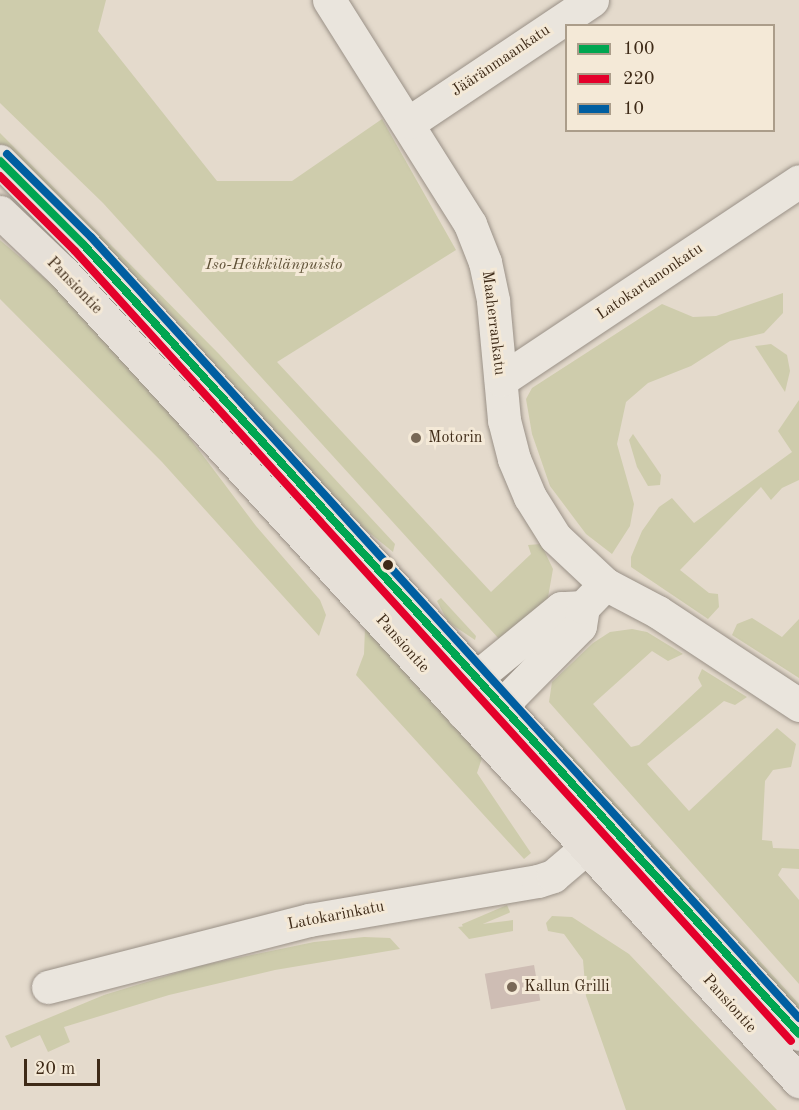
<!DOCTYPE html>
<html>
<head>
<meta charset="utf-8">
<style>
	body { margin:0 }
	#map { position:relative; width:799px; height:1110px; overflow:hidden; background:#e4dacc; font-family:"Old Standard TT",serif }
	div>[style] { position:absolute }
	.green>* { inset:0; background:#ceccac; transform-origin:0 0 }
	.building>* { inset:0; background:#cebdb4; transform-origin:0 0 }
	.roads { filter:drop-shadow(0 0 2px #9a9187) drop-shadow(0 0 2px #9a9187) }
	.minor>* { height:33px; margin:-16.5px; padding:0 16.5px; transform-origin:16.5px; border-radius:16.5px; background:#eae5dd }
	.major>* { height:33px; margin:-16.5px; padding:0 16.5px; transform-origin:16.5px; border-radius:16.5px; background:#e6e0d8 }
	.bus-1>* { height:8px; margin:-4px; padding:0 4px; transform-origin:4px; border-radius:4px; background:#00a651 }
	.bus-2>* { height:8px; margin:-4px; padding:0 4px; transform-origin:4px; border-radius:4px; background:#e4002b }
	.bus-3>* { height:8px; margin:-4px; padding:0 4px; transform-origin:4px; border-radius:4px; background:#005ea1 }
	.dots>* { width:16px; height:16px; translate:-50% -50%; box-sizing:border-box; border:3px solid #f4e9d7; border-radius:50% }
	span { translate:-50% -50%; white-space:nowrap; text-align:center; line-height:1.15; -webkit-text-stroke:6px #f4e9d7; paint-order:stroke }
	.street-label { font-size:16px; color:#3e2a17 }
	.park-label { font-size:16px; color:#5e5036; font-style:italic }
	.poi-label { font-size:16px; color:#3e2a17 }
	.left { translate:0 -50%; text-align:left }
	.legend { position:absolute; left:565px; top:24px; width:210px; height:108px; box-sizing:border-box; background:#f4e9d7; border:2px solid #ab9d8a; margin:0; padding:8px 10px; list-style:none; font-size:18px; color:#3e2a17 }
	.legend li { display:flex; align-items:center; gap:12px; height:30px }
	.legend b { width:30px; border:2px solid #ab9d8a }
	.scale { position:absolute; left:24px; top:1059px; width:76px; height:27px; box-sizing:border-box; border:3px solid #3e2a17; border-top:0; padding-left:8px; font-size:18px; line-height:21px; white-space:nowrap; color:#3e2a17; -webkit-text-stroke:4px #f4e9d7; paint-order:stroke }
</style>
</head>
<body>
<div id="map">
	<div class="green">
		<i style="clip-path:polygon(0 0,106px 0,98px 31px,217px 181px,292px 181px,382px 119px,456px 250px,277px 362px,491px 592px,531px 554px,528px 545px,541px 544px,553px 569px,547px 603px,500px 640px,103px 203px,0 103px)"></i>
		<i style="clip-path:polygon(0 133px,219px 354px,395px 544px,393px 552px,345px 513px,47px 188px,0 144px)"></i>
		<i style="clip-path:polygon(0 240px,59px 290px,174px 417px,256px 526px,320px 600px,326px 615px,319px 636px,162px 462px,0 299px)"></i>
		<i style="clip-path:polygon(783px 293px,783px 313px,764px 333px,730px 341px,691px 366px,648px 383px,626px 402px,617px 444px,634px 504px,630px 526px,612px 554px,586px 534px,550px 486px,532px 434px,526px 399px,532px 388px,662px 304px,693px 317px,716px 316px)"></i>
		<i style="clip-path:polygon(771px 344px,787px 355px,790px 371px,785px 392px,755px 346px)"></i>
		<i style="clip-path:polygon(799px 400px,799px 480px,782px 488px,771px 500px,761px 487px,680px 570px,709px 593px,718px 594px,719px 607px,708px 619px,631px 567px,631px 557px,642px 531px,659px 507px,672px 498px,694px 523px,792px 452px,778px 431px)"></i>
		<i style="clip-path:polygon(633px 434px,661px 475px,660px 485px,648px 486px,637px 467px,629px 440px)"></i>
		<i style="clip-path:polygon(441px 598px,476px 636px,475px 640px,448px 622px,437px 601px)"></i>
		<i style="clip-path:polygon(752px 618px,782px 637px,799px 619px,799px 678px,732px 635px,737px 624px)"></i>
		<i style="clip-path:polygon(365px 628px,424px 687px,482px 758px,477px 773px,531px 853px,524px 859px,356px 675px,364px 654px)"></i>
		<i style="clip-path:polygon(632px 629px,647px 632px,683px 654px,668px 661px,652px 651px,593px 704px,631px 747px,639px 745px,702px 686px,698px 678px,702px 669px,747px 697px,735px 705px,724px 701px,647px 764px,689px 811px,777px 728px,796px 744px,791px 767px,773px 770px,765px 781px,762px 840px,772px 841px,773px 848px,799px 849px,799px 869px,782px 868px,778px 875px,799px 900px,799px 984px,549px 702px,552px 682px,593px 643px,610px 632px)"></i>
		<i style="clip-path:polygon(547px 728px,799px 1004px,799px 1012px,544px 730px)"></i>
		<i style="left:507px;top:905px;width:8px;height:49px;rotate:67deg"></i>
		<i style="clip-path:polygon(552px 916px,572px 917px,629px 954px,777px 1110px,626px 1110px,586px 996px,583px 960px,564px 934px,548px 931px,546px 923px)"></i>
		<i style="clip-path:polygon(513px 920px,513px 931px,469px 939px,458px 927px)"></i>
		<i style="clip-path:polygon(364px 937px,390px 938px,400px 949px,275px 970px,169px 995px,64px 1027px,70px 1042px,48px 1052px,40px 1035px,11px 1048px,5px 1036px,104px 995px,199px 966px,314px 942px)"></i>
	</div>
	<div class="building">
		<i style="left:534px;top:965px;width:36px;height:50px;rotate:80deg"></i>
	</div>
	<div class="roads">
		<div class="minor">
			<i style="left:329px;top:0;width:265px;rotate:57.8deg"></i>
			<i style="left:470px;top:224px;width:41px;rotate:68.5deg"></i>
			<i style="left:485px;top:262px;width:40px;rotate:78deg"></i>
			<i style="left:493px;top:301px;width:120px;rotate:84.7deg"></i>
			<i style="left:504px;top:420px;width:40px;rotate:75.6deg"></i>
			<i style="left:514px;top:459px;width:41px;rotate:67.2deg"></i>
			<i style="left:530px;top:497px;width:47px;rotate:58deg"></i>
			<i style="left:555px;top:537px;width:69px;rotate:43.2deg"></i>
			<i style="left:605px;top:584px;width:60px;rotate:27.8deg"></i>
			<i style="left:658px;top:612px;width:169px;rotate:33.4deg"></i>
			<i style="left:410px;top:122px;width:219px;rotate:-33.8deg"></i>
			<i style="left:501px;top:380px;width:358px;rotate:-33.7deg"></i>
			<i style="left:583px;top:607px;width:22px;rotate:177deg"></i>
			<i style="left:561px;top:608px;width:114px;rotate:140.7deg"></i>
			<i style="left:473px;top:680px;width:34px;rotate:107deg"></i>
			<i style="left:463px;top:712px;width:36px;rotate:-6deg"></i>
			<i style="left:499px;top:708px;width:115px;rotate:-45.4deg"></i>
			<i style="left:580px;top:626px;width:19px;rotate:-81deg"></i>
			<i style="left:583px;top:607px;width:32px;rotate:-46deg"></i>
			<i style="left:48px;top:987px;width:269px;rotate:-14.4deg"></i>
			<i style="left:309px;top:920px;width:232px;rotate:-9.7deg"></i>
			<i style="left:538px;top:881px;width:16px;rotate:-18deg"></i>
			<i style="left:553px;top:876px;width:71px;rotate:-40.4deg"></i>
		</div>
		<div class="major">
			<i style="left:0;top:161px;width:117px;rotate:45deg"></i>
			<i style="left:83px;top:244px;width:1066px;rotate:47.81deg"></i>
			<i style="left:0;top:212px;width:87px;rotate:43.6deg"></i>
			<i style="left:63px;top:272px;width:1094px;rotate:47.71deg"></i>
		</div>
	</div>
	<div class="bus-1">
		<i style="left:0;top:161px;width:117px;rotate:45deg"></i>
		<i style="left:83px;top:244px;width:1066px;rotate:47.81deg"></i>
	</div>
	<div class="bus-2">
		<i style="left:0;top:176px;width:106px;rotate:45deg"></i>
		<i style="left:75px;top:251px;width:1066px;rotate:47.81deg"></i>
	</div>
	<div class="bus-3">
		<i style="left:7px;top:154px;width:118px;rotate:44.7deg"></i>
		<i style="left:91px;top:237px;width:1054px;rotate:47.81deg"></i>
	</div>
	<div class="dots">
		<i style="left:416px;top:438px;background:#786856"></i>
		<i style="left:388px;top:565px;background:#3e2a17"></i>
		<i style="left:512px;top:987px;background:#786856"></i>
	</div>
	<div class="street-label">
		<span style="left:501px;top:61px;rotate:-34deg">Jääränmaankatu</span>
		<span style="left:650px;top:282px;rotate:-34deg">Latokartanonkatu</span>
		<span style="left:74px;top:286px;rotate:46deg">Pansiontie</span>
		<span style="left:493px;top:323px;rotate:83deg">Maaherrankatu</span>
		<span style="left:402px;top:644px;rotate:48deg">Pansiontie</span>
		<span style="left:336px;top:916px;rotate:-11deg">Latokarinkatu</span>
		<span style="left:729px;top:1004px;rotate:48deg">Pansiontie</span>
	</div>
	<div class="park-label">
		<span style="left:274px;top:265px">Iso-Heikkilänpuisto</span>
	</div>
	<div class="poi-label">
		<span class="left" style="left:428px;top:438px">Motorin</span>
		<span class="left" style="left:524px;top:987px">Kallun Grilli</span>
	</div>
	<ul class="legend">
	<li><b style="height:8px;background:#00a651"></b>100</li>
	<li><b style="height:8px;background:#e4002b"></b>220</li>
	<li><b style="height:8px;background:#005ea1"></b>10</li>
	</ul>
	<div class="scale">20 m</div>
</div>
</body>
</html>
